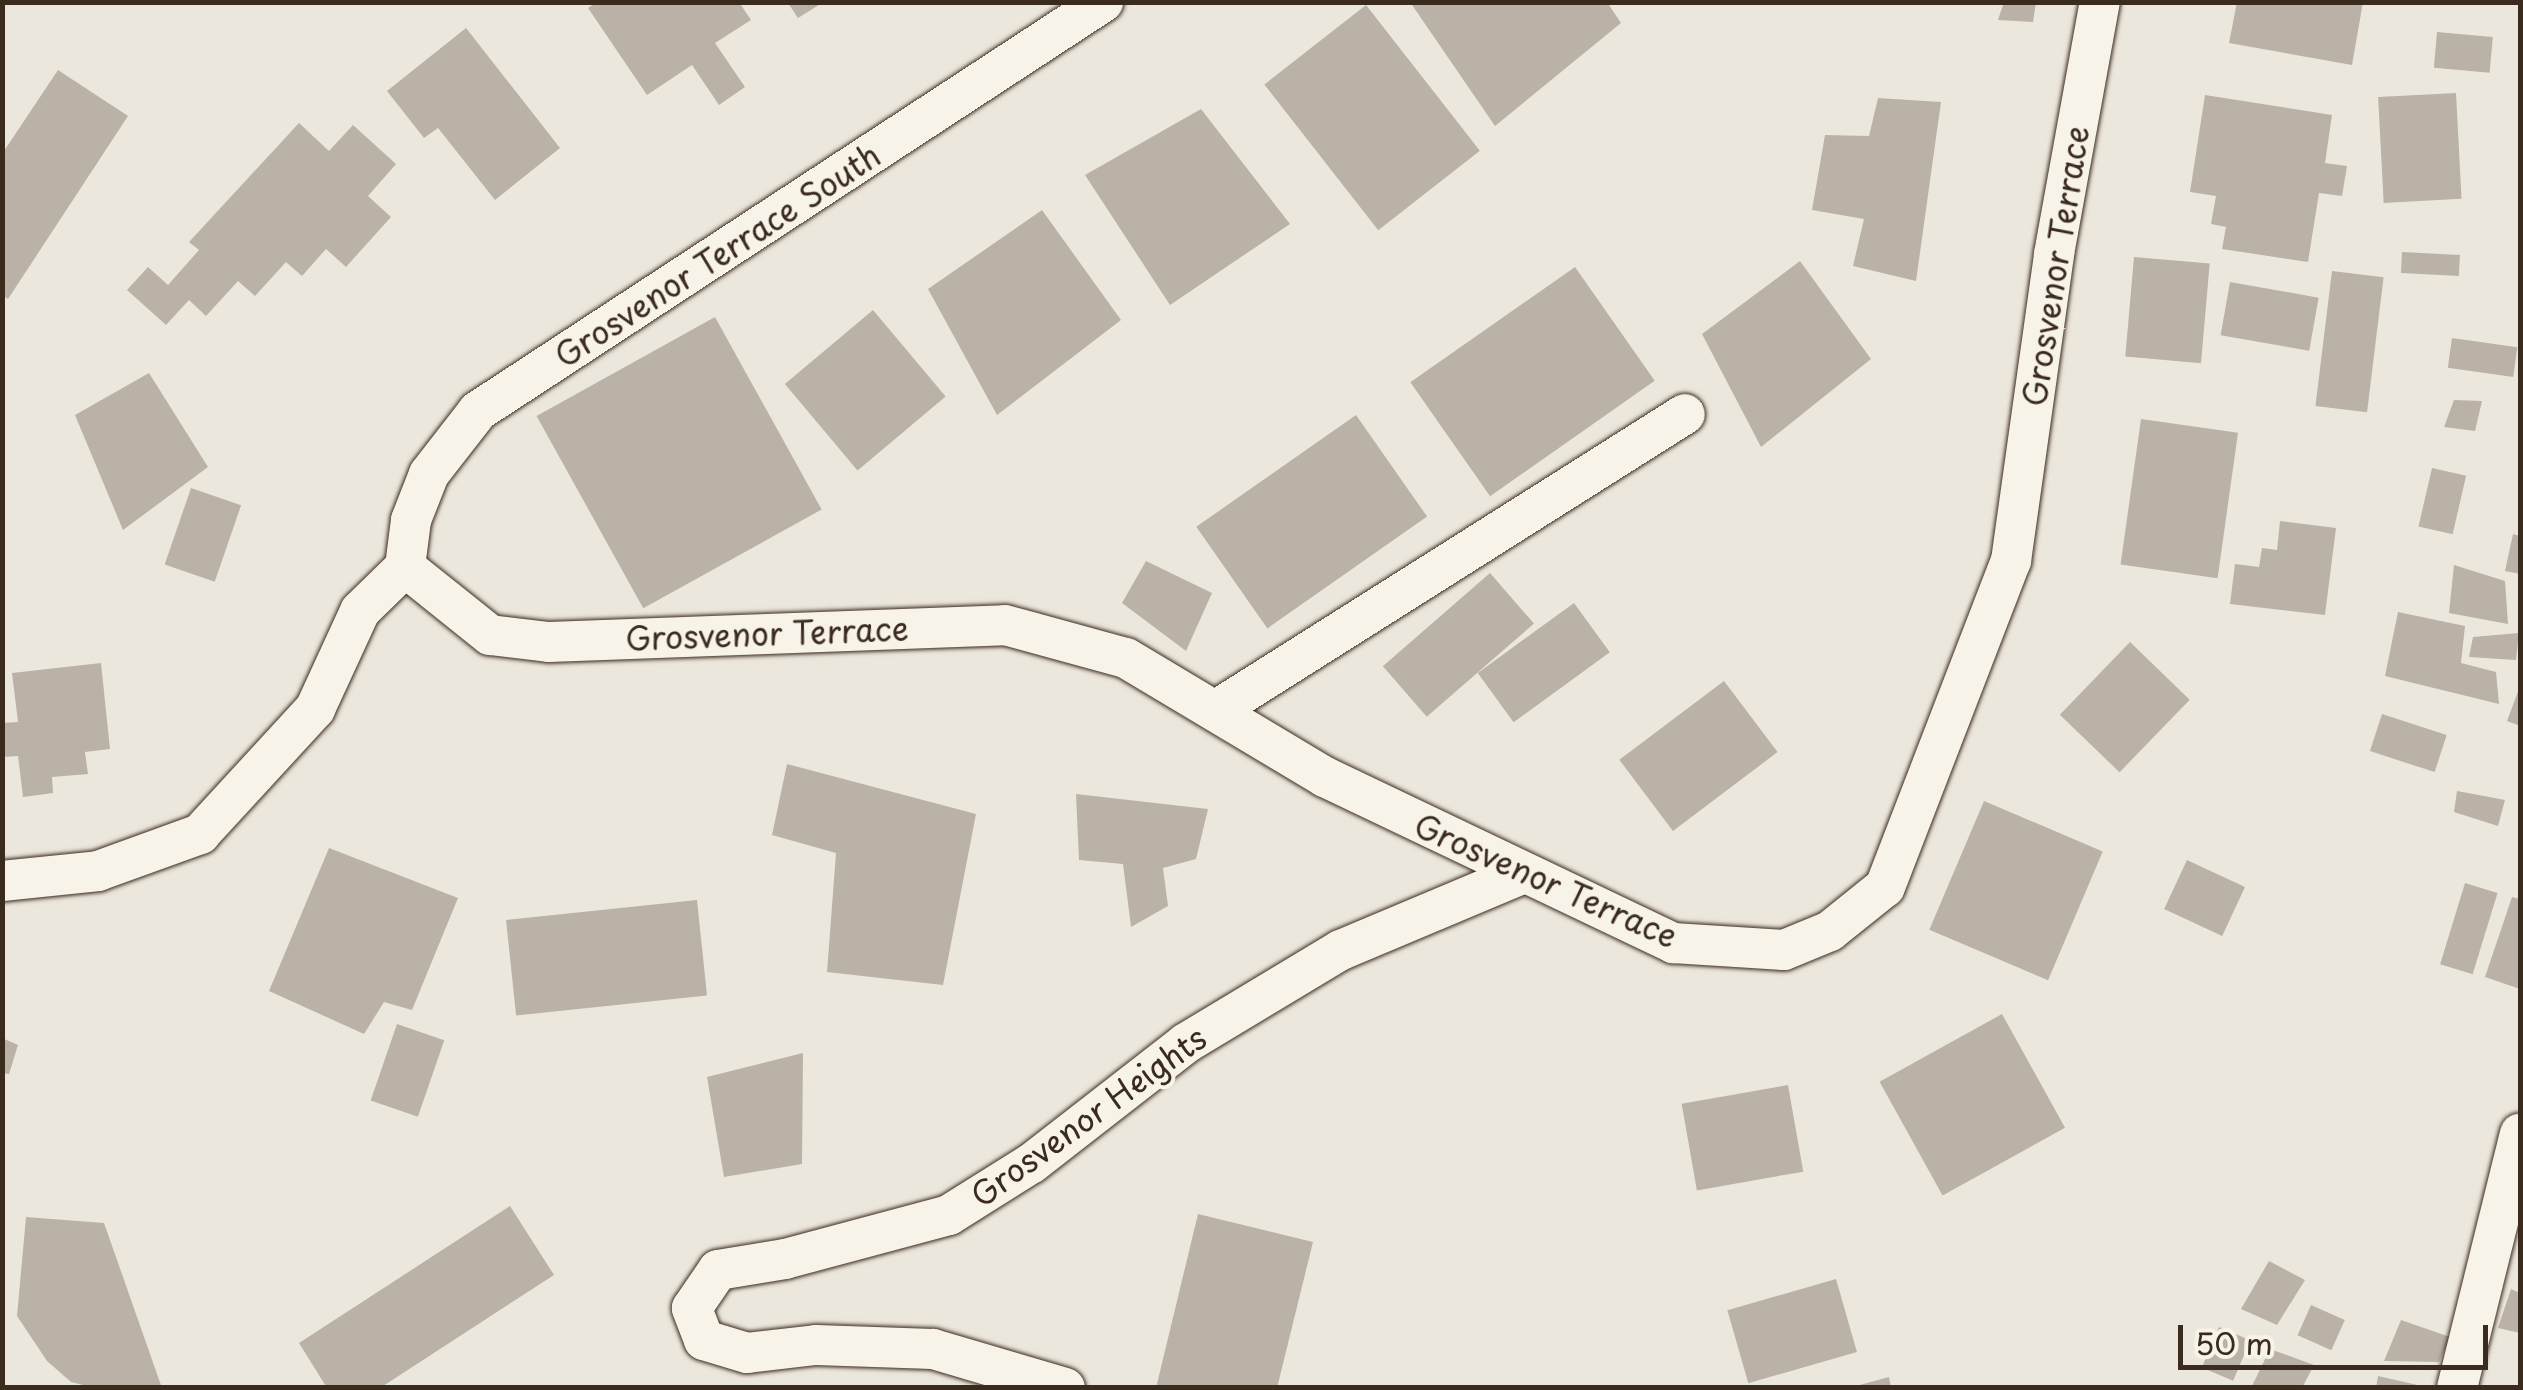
<!DOCTYPE html>
<html>
<head>
<meta charset="utf-8">
<style>
	body { margin:0 }
	#map { position:relative; width:2523px; height:1390px; overflow:hidden; background:#ece7dc; font-family:"Playpen Sans",sans-serif }
	div>[style] { position:absolute }
	.building>* { inset:0; background:#bab2a7; transform-origin:0 0 }
	.roads { filter:drop-shadow(0 0 2px #3b2a1e) drop-shadow(0 0 2px #3b2a1e) }
	.minor>* { height:40px; margin:-20px; padding:0 20px; transform-origin:20px; border-radius:20px; background:#f7f3e8 }
	span { translate:-50% -50%; white-space:nowrap; text-align:center; line-height:1.15; -webkit-text-stroke:8px #f7f3e8; paint-order:stroke }
	.street-label { font-size:32px; color:#3b2a1e }
	.frame { position:absolute; inset:0; border:5px solid #3b2a1e; pointer-events:none }
	.scale { position:absolute; left:2178px; top:1325px; width:310px; height:45px; box-sizing:border-box; border:5px solid #3b2a1e; border-top:0; padding-left:12px; font-size:30px; line-height:35px; white-space:nowrap; color:#3b2a1e; -webkit-text-stroke:8px #f7f3e8; paint-order:stroke }
</style>
</head>
<body>
<div id="map">
	<div class="building">
		<i style="clip-path:polygon(597px 2px,739px 2px,751px 20px,715px 43px,745px 87px,719px 105px,692px 65px,647px 95px,588px 8px)"></i>
		<i style="clip-path:polygon(1410px 2px,1607px 2px,1621px 23px,1495px 126px)"></i>
		<i style="clip-path:polygon(2004px 2px,2036px 2px,2033px 22px,1998px 20px)"></i>
		<i style="clip-path:polygon(2237px 2px,2363px 2px,2352px 65px,2229px 43px)"></i>
		<i style="clip-path:polygon(788px 3px,822px 3px,798px 18px)"></i>
		<i style="left:1366px;top:5px;width:185px;height:129px;rotate:52deg"></i>
		<i style="clip-path:polygon(466px 28px,560px 148px,495px 200px,438px 128px,424px 138px,387px 91px)"></i>
		<i style="left:2437px;top:32px;width:56px;height:36px;rotate:5deg"></i>
		<i style="clip-path:polygon(58px 70px,128px 116px,8px 299px,2px 295px,2px 154px)"></i>
		<i style="left:2456px;top:93px;width:106px;height:78px;rotate:87deg"></i>
		<i style="clip-path:polygon(2205px 95px,2332px 115px,2325px 163px,2347px 166px,2342px 196px,2319px 193px,2308px 262px,2222px 249px,2226px 227px,2211px 224px,2216px 196px,2190px 192px)"></i>
		<i style="clip-path:polygon(1878px 98px,1941px 102px,1916px 281px,1853px 266px,1864px 219px,1812px 210px,1825px 135px,1869px 136px)"></i>
		<i style="clip-path:polygon(1201px 109px,1290px 224px,1170px 305px,1085px 175px)"></i>
		<i style="clip-path:polygon(299px 123px,329px 151px,353px 125px,396px 164px,368px 196px,391px 217px,346px 267px,326px 249px,302px 276px,286px 262px,255px 296px,238px 281px,206px 316px,189px 300px,166px 325px,127px 290px,148px 267px,168px 285px,199px 250px,189px 242px)"></i>
		<i style="clip-path:polygon(1042px 210px,1121px 320px,997px 415px,928px 289px)"></i>
		<i style="left:2402px;top:252px;width:58px;height:21px;rotate:3deg"></i>
		<i style="left:2134px;top:257px;width:76px;height:100px;rotate:5deg"></i>
		<i style="clip-path:polygon(1800px 261px,1871px 359px,1761px 447px,1702px 334px)"></i>
		<i style="left:1575px;top:267px;width:139px;height:201px;rotate:55deg"></i>
		<i style="left:2332px;top:271px;width:52px;height:136px;rotate:7deg"></i>
		<i style="left:2230px;top:282px;width:90px;height:54px;rotate:10deg"></i>
		<i style="left:873px;top:310px;width:113px;height:115px;rotate:50deg"></i>
		<i style="left:715px;top:317px;width:220px;height:204px;rotate:61deg"></i>
		<i style="left:2452px;top:338px;width:66px;height:30px;rotate:8deg"></i>
		<i style="clip-path:polygon(149px 373px,208px 467px,123px 530px,75px 415px)"></i>
		<i style="clip-path:polygon(2454px 400px,2482px 401px,2475px 431px,2444px 427px)"></i>
		<i style="left:1356px;top:415px;width:124px;height:195px;rotate:55deg"></i>
		<i style="left:2141px;top:419px;width:98px;height:147px;rotate:8deg"></i>
		<i style="left:2432px;top:468px;width:35px;height:60px;rotate:13deg"></i>
		<i style="left:191px;top:488px;width:53px;height:81px;rotate:19deg"></i>
		<i style="clip-path:polygon(2280px 521px,2336px 528px,2325px 615px,2230px 604px,2235px 564px,2259px 567px,2262px 548px,2277px 550px)"></i>
		<i style="clip-path:polygon(2513px 534px,2520px 536px,2520px 574px,2505px 571px)"></i>
		<i style="clip-path:polygon(1146px 561px,1212px 593px,1186px 651px,1122px 603px)"></i>
		<i style="clip-path:polygon(2454px 565px,2505px 581px,2508px 624px,2449px 613px)"></i>
		<i style="left:1490px;top:573px;width:67px;height:142px;rotate:49deg"></i>
		<i style="left:1574px;top:603px;width:61px;height:119px;rotate:54deg"></i>
		<i style="clip-path:polygon(2398px 612px,2465px 626px,2461px 663px,2496px 672px,2499px 704px,2385px 676px)"></i>
		<i style="clip-path:polygon(2519px 633px,2516px 660px,2469px 657px,2473px 637px)"></i>
		<i style="left:2130px;top:642px;width:83px;height:101px;rotate:44deg"></i>
		<i style="clip-path:polygon(101px 663px,110px 749px,85px 752px,88px 774px,52px 777px,53px 793px,23px 797px,18px 756px,2px 757px,2px 723px,18px 722px,12px 673px)"></i>
		<i style="left:1724px;top:681px;width:89px;height:131px;rotate:53deg"></i>
		<i style="clip-path:polygon(2520px 686px,2520px 726px,2507px 721px)"></i>
		<i style="left:2382px;top:714px;width:68px;height:39px;rotate:18deg"></i>
		<i style="clip-path:polygon(787px 764px,976px 814px,943px 985px,827px 972px,836px 853px,772px 835px)"></i>
		<i style="clip-path:polygon(2457px 791px,2505px 800px,2498px 826px,2454px 812px)"></i>
		<i style="clip-path:polygon(1076px 794px,1208px 809px,1196px 859px,1163px 868px,1168px 906px,1131px 927px,1123px 864px,1079px 860px)"></i>
		<i style="left:1984px;top:801px;width:129px;height:140px;rotate:23deg"></i>
		<i style="clip-path:polygon(329px 848px,458px 898px,412px 1010px,384px 1002px,364px 1034px,269px 991px)"></i>
		<i style="left:2187px;top:860px;width:64px;height:54px;rotate:25deg"></i>
		<i style="left:2465px;top:883px;width:34px;height:85px;rotate:17deg"></i>
		<i style="clip-path:polygon(2512px 897px,2520px 899px,2520px 989px,2485px 977px)"></i>
		<i style="left:697px;top:900px;width:96px;height:192px;rotate:84deg"></i>
		<i style="left:2002px;top:1014px;width:130px;height:140px;rotate:61deg"></i>
		<i style="left:397px;top:1024px;width:50px;height:81px;rotate:19deg"></i>
		<i style="clip-path:polygon(2px 1038px,18px 1045px,9px 1074px,2px 1073px)"></i>
		<i style="clip-path:polygon(803px 1053px,802px 1164px,724px 1177px,707px 1077px)"></i>
		<i style="left:1788px;top:1085px;width:88px;height:108px;rotate:80deg"></i>
		<i style="clip-path:polygon(510px 1206px,554px 1275px,380px 1388px,327px 1388px,299px 1343px)"></i>
		<i style="clip-path:polygon(1198px 1214px,1313px 1242px,1277px 1388px,1156px 1388px)"></i>
		<i style="clip-path:polygon(26px 1217px,104px 1223px,162px 1388px,95px 1388px,71px 1382px,47px 1361px,17px 1316px)"></i>
		<i style="clip-path:polygon(2269px 1261px,2305px 1280px,2277px 1325px,2241px 1309px)"></i>
		<i style="left:1836px;top:1279px;width:76px;height:113px;rotate:74deg"></i>
		<i style="clip-path:polygon(2511px 1289px,2520px 1293px,2520px 1333px,2498px 1328px)"></i>
		<i style="left:2311px;top:1305px;width:37px;height:33px;rotate:24deg"></i>
		<i style="clip-path:polygon(2401px 1320px,2450px 1337px,2439px 1362px,2384px 1361px)"></i>
		<i style="left:2219px;top:1327px;width:34px;height:44px;rotate:23deg"></i>
		<i style="clip-path:polygon(2270px 1349px,2314px 1365px,2302px 1388px,2251px 1388px)"></i>
		<i style="clip-path:polygon(2378px 1376px,2422px 1386px,2422px 1388px,2376px 1388px)"></i>
		<i style="clip-path:polygon(1889px 1377px,1891px 1388px,1857px 1388px,1856px 1386px)"></i>
	</div>
	<div class="roads">
		<div class="minor">
			<i style="left:405px;top:567px;width:109px;rotate:38.7deg"></i>
			<i style="left:490px;top:635px;width:59px;rotate:6.8deg"></i>
			<i style="left:549px;top:642px;width:456px;rotate:-2.1deg"></i>
			<i style="left:1005px;top:625px;width:125px;rotate:15.3deg"></i>
			<i style="left:1126px;top:658px;width:232px;rotate:30.9deg"></i>
			<i style="left:1325px;top:777px;width:386px;rotate:25.5deg"></i>
			<i style="left:1673px;top:943px;width:111px;rotate:3.6deg"></i>
			<i style="left:1784px;top:950px;width:50px;rotate:-22.4deg"></i>
			<i style="left:1830px;top:931px;width:70px;rotate:-38.7deg"></i>
			<i style="left:1885px;top:887px;width:350px;rotate:-68.9deg"></i>
			<i style="left:2011px;top:561px;width:310px;rotate:-82deg"></i>
			<i style="left:2054px;top:254px;width:256px;rotate:-79.7deg"></i>
			<i style="left:405px;top:567px;width:47px;rotate:-82.7deg"></i>
			<i style="left:411px;top:520px;width:49px;rotate:-68.6deg"></i>
			<i style="left:429px;top:474px;width:80px;rotate:-52.1deg"></i>
			<i style="left:478px;top:411px;width:747px;rotate:-33.2deg"></i>
			<i style="left:1218px;top:709px;width:552px;rotate:-32.28deg"></i>
			<i style="left:2px;top:881px;width:97px;rotate:-5.9deg"></i>
			<i style="left:98px;top:871px;width:109px;rotate:-19.9deg"></i>
			<i style="left:200px;top:834px;width:170px;rotate:-47.4deg"></i>
			<i style="left:315px;top:709px;width:108px;rotate:-65.3deg"></i>
			<i style="left:360px;top:611px;width:63px;rotate:-44.4deg"></i>
			<i style="left:1065px;top:1388px;width:138px;rotate:-163.5deg"></i>
			<i style="left:933px;top:1349px;width:117px;rotate:-178deg"></i>
			<i style="left:816px;top:1345px;width:69px;rotate:173.4deg"></i>
			<i style="left:747px;top:1353px;width:45px;rotate:-163.2deg"></i>
			<i style="left:704px;top:1340px;width:34px;rotate:-111deg"></i>
			<i style="left:692px;top:1308px;width:46px;rotate:-55.6deg"></i>
			<i style="left:718px;top:1270px;width:68px;rotate:-9.3deg"></i>
			<i style="left:785px;top:1259px;width:170px;rotate:-15deg"></i>
			<i style="left:949px;top:1215px;width:98px;rotate:-32.1deg"></i>
			<i style="left:1032px;top:1163px;width:195px;rotate:-37.9deg"></i>
			<i style="left:1186px;top:1043px;width:181px;rotate:-31deg"></i>
			<i style="left:1341px;top:950px;width:196px;rotate:-22.8deg"></i>
			<i style="left:2457px;top:1388px;width:262px;rotate:-76.1deg"></i>
		</div>
	</div>
	<div class="street-label">
		<span style="left:717px;top:255px;rotate:-33deg">Grosvenor Terrace South</span>
		<span style="left:2055px;top:266px;rotate:-81deg">Grosvenor Terrace</span>
		<span style="left:767px;top:633px;rotate:-2deg">Grosvenor Terrace</span>
		<span style="left:1546px;top:880px;rotate:24deg">Grosvenor Terrace</span>
		<span style="left:1088px;top:1116px;rotate:-36deg">Grosvenor Heights</span>
	</div>
	<div class="frame"></div>
	<div class="scale">50 m</div>
</div>
</body>
</html>
